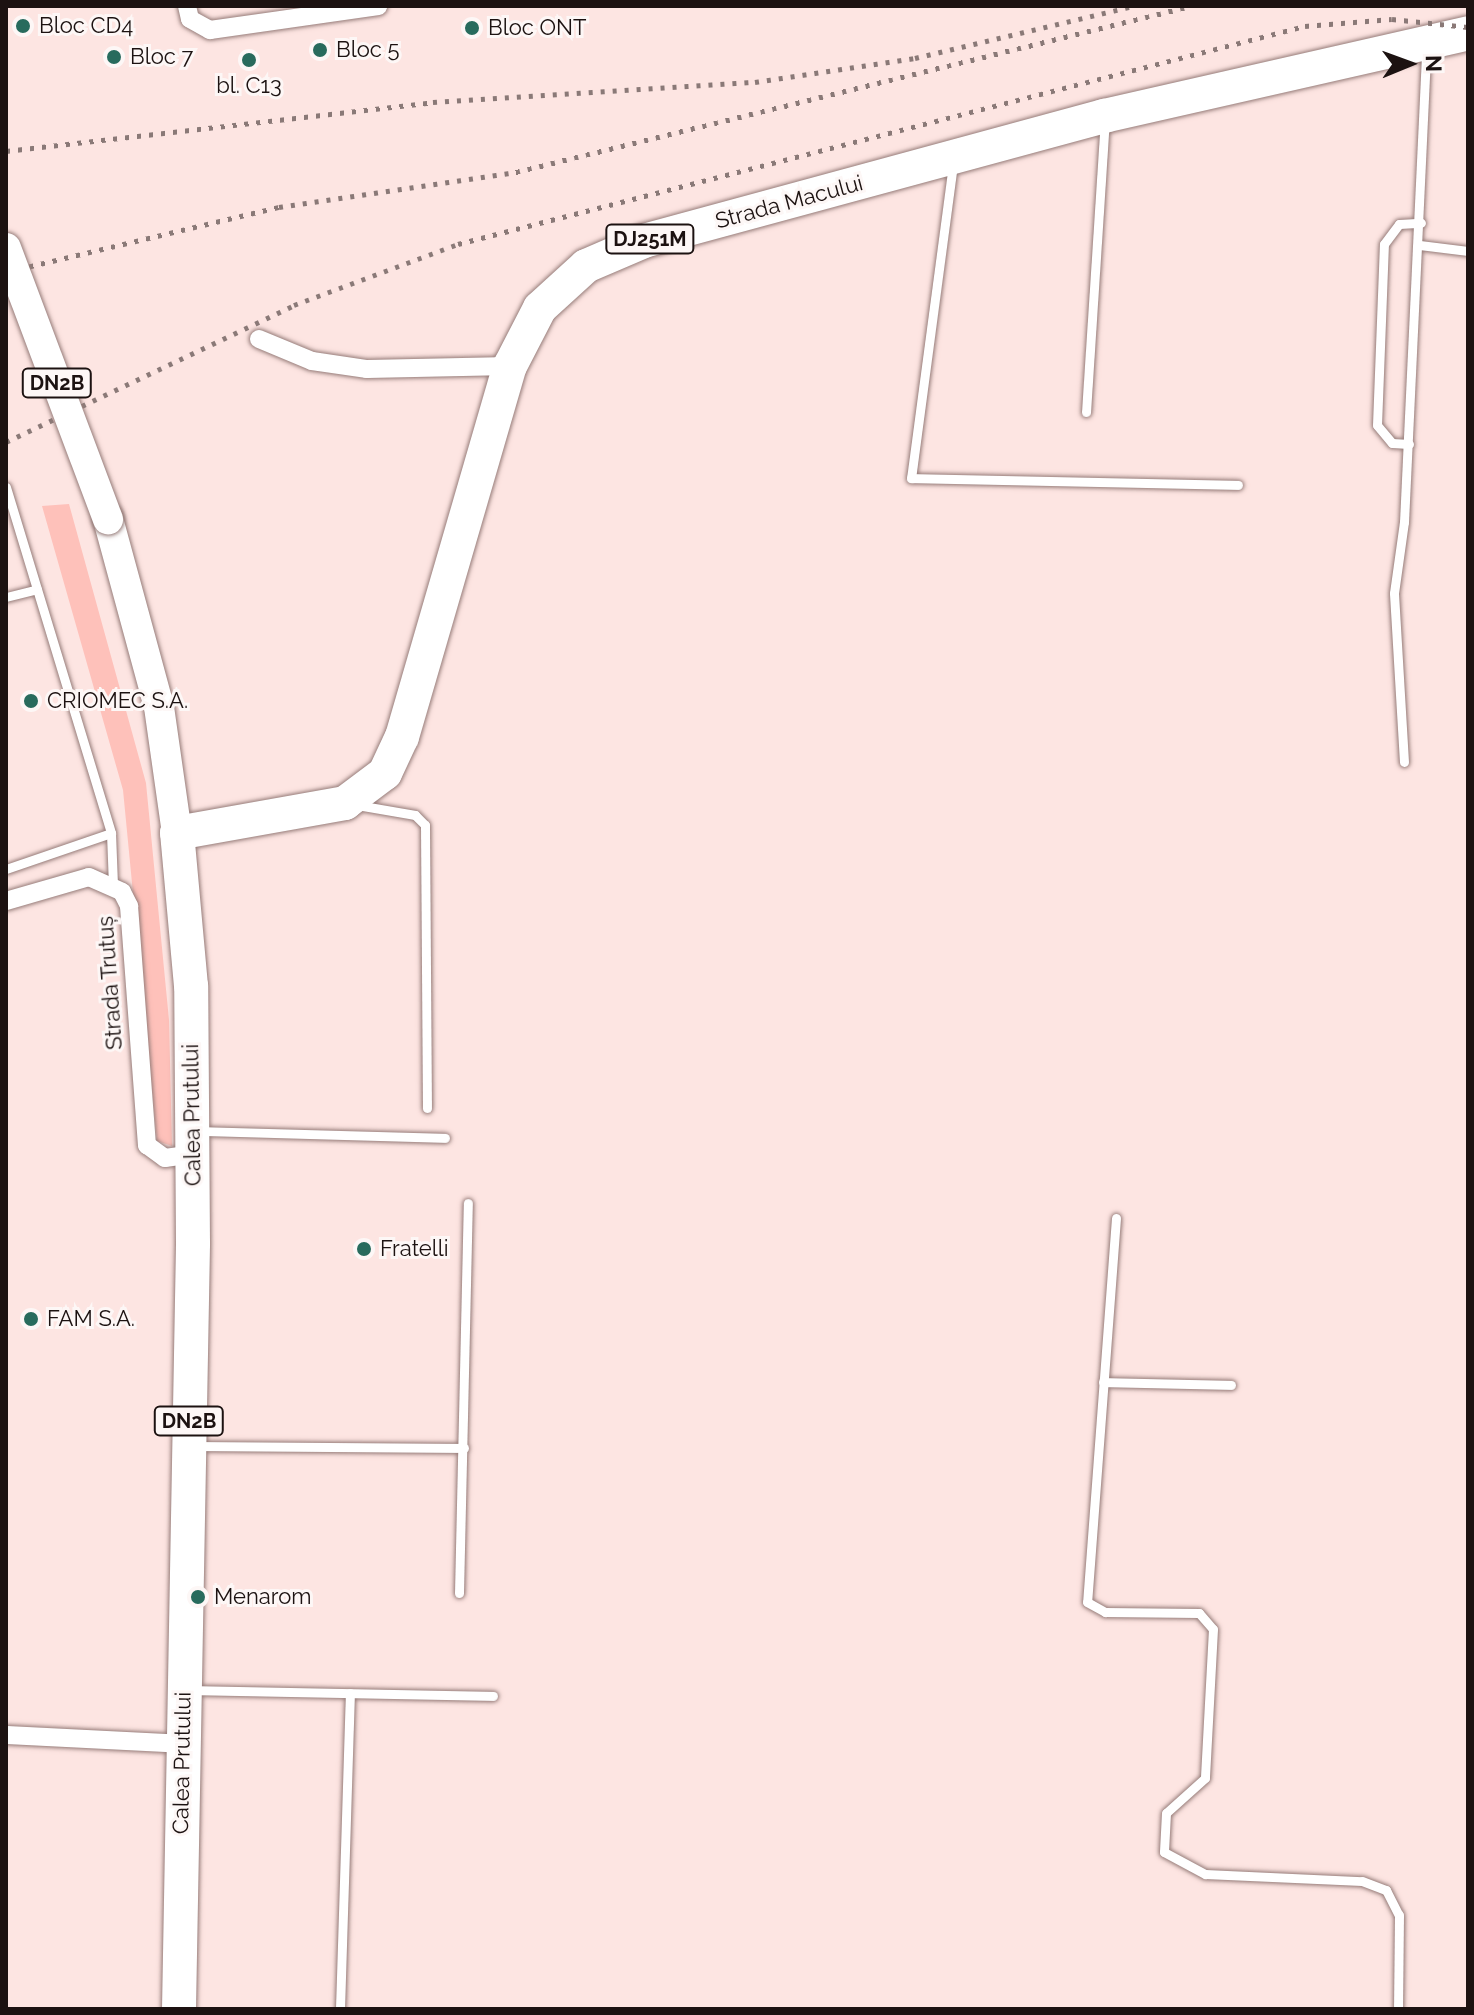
<!DOCTYPE html>
<html>
<head>
<meta charset="utf-8">
<style>
	body { margin:0 }
	#map { position:relative; width:1474px; height:2015px; overflow:hidden; background:#fde5e2; font-family:Raleway,sans-serif }
	div>[style] { position:absolute }
	.green>* { inset:0; background:#fec1ba }
	.roads { filter:drop-shadow(0 0 2px #967c79) drop-shadow(0 0 2px #967c79) }
	.lane>* { height:9px; margin:-4.5px; padding:0 4.5px; transform-origin:4.5px; border-radius:4.5px; background:#fff }
	.street>* { height:18px; margin:-9px; padding:0 9px; transform-origin:9px; border-radius:9px; background:#fff }
	.primary>* { height:30px; margin:-15px; padding:0 15px; transform-origin:15px; border-radius:15px; background:#fff }
	.highway>* { height:34px; margin:-17px; padding:0 17px; transform-origin:17px; border-radius:17px; background:#fff }
	.rail>* { height:5px; margin-top:-2.5px; transform-origin:0; background:repeating-linear-gradient(90deg,#8a7977 0 4px,transparent 0 12px) }
	.bridges { filter:drop-shadow(0 0 2px #967c79) drop-shadow(0 0 2px #967c79) }
	.primary-bridge>* { height:30px; margin:-15px; padding:0 15px; transform-origin:15px; border-radius:15px; background:#fff }
	.dots>* { width:22px; height:22px; translate:-50% -50%; box-sizing:border-box; border:4px solid #fdf7f6; border-radius:50% }
	span { translate:-50% -50%; white-space:nowrap; text-align:center; line-height:1.15; -webkit-text-stroke:6px #fdf7f6; paint-order:stroke }
	.shield-label span { padding:2px 6px; background:#fdf7f6; border:2px solid; border-radius:6px; -webkit-text-stroke-width:0 }
	.shield-label { font-size:20px; color:#1c1211; font-weight:700 }
	.poi-label { font-size:22px; color:#1c1211 }
	.left { translate:0 -50%; text-align:left }
	.street-label { font-size:22px; color:#1c1211 }
	.frame { position:absolute; inset:0; border:8px solid #1c1211; pointer-events:none }
	.north { position:absolute; left:1370px; top:24px; width:80px; height:80px; -webkit-text-stroke:6px #fdf7f6; paint-order:stroke; rotate:89deg; font-size:22px; font-weight:700; line-height:32px; text-align:center; color:#1c1211 }
	.north::after { content:''; display:block; margin:auto; width:28px; height:36px; background:#1c1211; clip-path:polygon(50% 0,100% 100%,50% 72%,0 100%) }
</style>
</head>
<body>
<div id="map">
	<div class="green">
		<i style="clip-path:polygon(69px 504px,146px 783px,169px 1020px,172px 1146px,157px 1141px,123px 790px,42px 506px)"></i>
	</div>
	<div class="roads">
		<div class="lane">
			<i style="left:953px;top:164px;width:317px;rotate:97.6deg"></i>
			<i style="left:911px;top:478px;width:327px;rotate:1.2deg"></i>
			<i style="left:1420px;top:245px;width:48px;rotate:7.1deg"></i>
			<i style="left:1086px;top:412px;width:292px;rotate:-86.3deg"></i>
			<i style="left:1409px;top:444px;width:17px;rotate:-177deg"></i>
			<i style="left:1392px;top:443px;width:23px;rotate:-130deg"></i>
			<i style="left:1377px;top:425px;width:181px;rotate:-87.8deg"></i>
			<i style="left:1384px;top:244px;width:25px;rotate:-53deg"></i>
			<i style="left:1399px;top:224px;width:22px;rotate:-3deg"></i>
			<i style="left:6px;top:487px;width:362px;rotate:73.1deg"></i>
			<i style="left:111px;top:833px;width:51px;rotate:87.8deg"></i>
			<i style="left:6px;top:597px;width:32px;rotate:-14deg"></i>
			<i style="left:1404px;top:762px;width:169px;rotate:-93.4deg"></i>
			<i style="left:1394px;top:593px;width:72px;rotate:-82deg"></i>
			<i style="left:1404px;top:522px;width:473px;rotate:-87.3deg"></i>
			<i style="left:357px;top:805px;width:59px;rotate:9.8deg"></i>
			<i style="left:415px;top:815px;width:14px;rotate:45deg"></i>
			<i style="left:425px;top:825px;width:283px;rotate:89.6deg"></i>
			<i style="left:6px;top:869px;width:111px;rotate:-18.9deg"></i>
			<i style="left:200px;top:1131px;width:245px;rotate:1.6deg"></i>
			<i style="left:1116px;top:1218px;width:385px;rotate:94.3deg"></i>
			<i style="left:1087px;top:1602px;width:21px;rotate:29deg"></i>
			<i style="left:1105px;top:1612px;width:94px;rotate:0.6deg"></i>
			<i style="left:1199px;top:1613px;width:21px;rotate:49deg"></i>
			<i style="left:1213px;top:1629px;width:149px;rotate:93.1deg"></i>
			<i style="left:1205px;top:1778px;width:52px;rotate:138.1deg"></i>
			<i style="left:1166px;top:1813px;width:39px;rotate:93deg"></i>
			<i style="left:1164px;top:1852px;width:47px;rotate:28.2deg"></i>
			<i style="left:1205px;top:1874px;width:157px;rotate:2.6deg"></i>
			<i style="left:1362px;top:1881px;width:26px;rotate:21deg"></i>
			<i style="left:1386px;top:1890px;width:28px;rotate:63deg"></i>
			<i style="left:1399px;top:1915px;width:94px;rotate:90.6deg"></i>
			<i style="left:1103px;top:1382px;width:128px;rotate:1.3deg"></i>
			<i style="left:196px;top:1446px;width:268px;rotate:0.4deg"></i>
			<i style="left:459px;top:1593px;width:390px;rotate:-88.7deg"></i>
			<i style="left:191px;top:1690px;width:302px;rotate:1.1deg"></i>
			<i style="left:340px;top:2009px;width:316px;rotate:-88.2deg"></i>
		</div>
		<div class="street">
			<i style="left:187px;top:6px;width:13px;rotate:77deg"></i>
			<i style="left:190px;top:19px;width:23px;rotate:29deg"></i>
			<i style="left:210px;top:30px;width:170px;rotate:-8.1deg"></i>
			<i style="left:259px;top:339px;width:57px;rotate:22.5deg"></i>
			<i style="left:312px;top:361px;width:56px;rotate:8.3deg"></i>
			<i style="left:367px;top:369px;width:143px;rotate:-1.2deg"></i>
			<i style="left:6px;top:901px;width:86px;rotate:-16.1deg"></i>
			<i style="left:89px;top:877px;width:36px;rotate:24deg"></i>
			<i style="left:122px;top:892px;width:16px;rotate:63deg"></i>
			<i style="left:129px;top:906px;width:240px;rotate:85.7deg"></i>
			<i style="left:147px;top:1145px;width:22px;rotate:36deg"></i>
			<i style="left:165px;top:1158px;width:28px;rotate:-8deg"></i>
			<i style="left:6px;top:1735px;width:176px;rotate:2.9deg"></i>
		</div>
		<div class="primary">
			<i style="left:108px;top:519px;width:195px;rotate:74.8deg"></i>
			<i style="left:159px;top:707px;width:127px;rotate:81.9deg"></i>
		</div>
		<div class="highway">
			<i style="left:179px;top:2009px;width:766px;rotate:-88.95deg"></i>
			<i style="left:193px;top:1243px;width:257px;rotate:-90.4deg"></i>
			<i style="left:191px;top:986px;width:154px;rotate:-95.2deg"></i>
			<i style="left:177px;top:833px;width:171px;rotate:-10.1deg"></i>
			<i style="left:345px;top:803px;width:50px;rotate:-36.9deg"></i>
			<i style="left:385px;top:773px;width:40px;rotate:-65deg"></i>
			<i style="left:402px;top:737px;width:386px;rotate:-73.8deg"></i>
			<i style="left:510px;top:366px;width:65px;rotate:-62.7deg"></i>
			<i style="left:540px;top:308px;width:62px;rotate:-42.4deg"></i>
			<i style="left:586px;top:266px;width:63px;rotate:-23.3deg"></i>
			<i style="left:644px;top:241px;width:477px;rotate:-15.2deg"></i>
			<i style="left:1104px;top:116px;width:373px;rotate:-12.8deg"></i>
		</div>
	</div>
	<div class="rail">
		<i style="left:6px;top:151px;width:430px;rotate:-6.5deg"></i>
		<i style="left:433px;top:102px;width:323px;rotate:-3.6deg"></i>
		<i style="left:755px;top:82px;width:162px;rotate:-8.5deg"></i>
		<i style="left:915px;top:58px;width:225px;rotate:-13.4deg"></i>
		<i style="left:6px;top:272px;width:281px;rotate:-13.4deg"></i>
		<i style="left:279px;top:207px;width:240px;rotate:-8.4deg"></i>
		<i style="left:516px;top:172px;width:695px;rotate:-13.82deg"></i>
		<i style="left:6px;top:442px;width:319px;rotate:-25.4deg"></i>
		<i style="left:294px;top:305px;width:175px;rotate:-20.4deg"></i>
		<i style="left:458px;top:244px;width:875px;rotate:-14.43deg"></i>
		<i style="left:1305px;top:26px;width:87px;rotate:-4.6deg"></i>
		<i style="left:1392px;top:19px;width:76px;rotate:6deg"></i>
	</div>
	<div class="bridges">
		<div class="primary-bridge">
			<i style="left:6px;top:248px;width:290px;rotate:69.4deg"></i>
		</div>
	</div>
	<div class="dots">
		<i style="left:23px;top:26px;background:#286b5d"></i>
		<i style="left:472px;top:28px;background:#286b5d"></i>
		<i style="left:320px;top:50px;background:#286b5d"></i>
		<i style="left:114px;top:57px;background:#286b5d"></i>
		<i style="left:249px;top:60px;background:#286b5d"></i>
		<i style="left:31px;top:701px;background:#286b5d"></i>
		<i style="left:364px;top:1249px;background:#286b5d"></i>
		<i style="left:31px;top:1319px;background:#286b5d"></i>
		<i style="left:198px;top:1597px;background:#286b5d"></i>
	</div>
	<div class="shield-label">
		<span style="left:650px;top:239px">DJ251M</span>
		<span style="left:57px;top:383px">DN2B</span>
		<span style="left:189px;top:1421px">DN2B</span>
	</div>
	<div class="poi-label">
		<span class="left" style="left:39px;top:26px">Bloc CD4</span>
		<span class="left" style="left:488px;top:28px">Bloc ONT</span>
		<span class="left" style="left:336px;top:50px">Bloc 5</span>
		<span class="left" style="left:130px;top:57px">Bloc 7</span>
		<span style="left:249px;top:86px">bl. C13</span>
		<span class="left" style="left:47px;top:701px">CRIOMEC S.A.</span>
		<span class="left" style="left:380px;top:1249px">Fratelli</span>
		<span class="left" style="left:47px;top:1319px">FAM S.A.</span>
		<span class="left" style="left:214px;top:1597px">Menarom</span>
	</div>
	<div class="street-label">
		<span style="left:789px;top:202px;rotate:-15deg">Strada Macului</span>
		<span style="left:110px;top:983px;rotate:-94deg">Strada Trutuș</span>
		<span style="left:192px;top:1115px;rotate:-91deg">Calea Prutului</span>
		<span style="left:182px;top:1763px;rotate:-89deg">Calea Prutului</span>
	</div>
	<div class="frame"></div>
	<div class="north">N</div>
</div>
</body>
</html>
